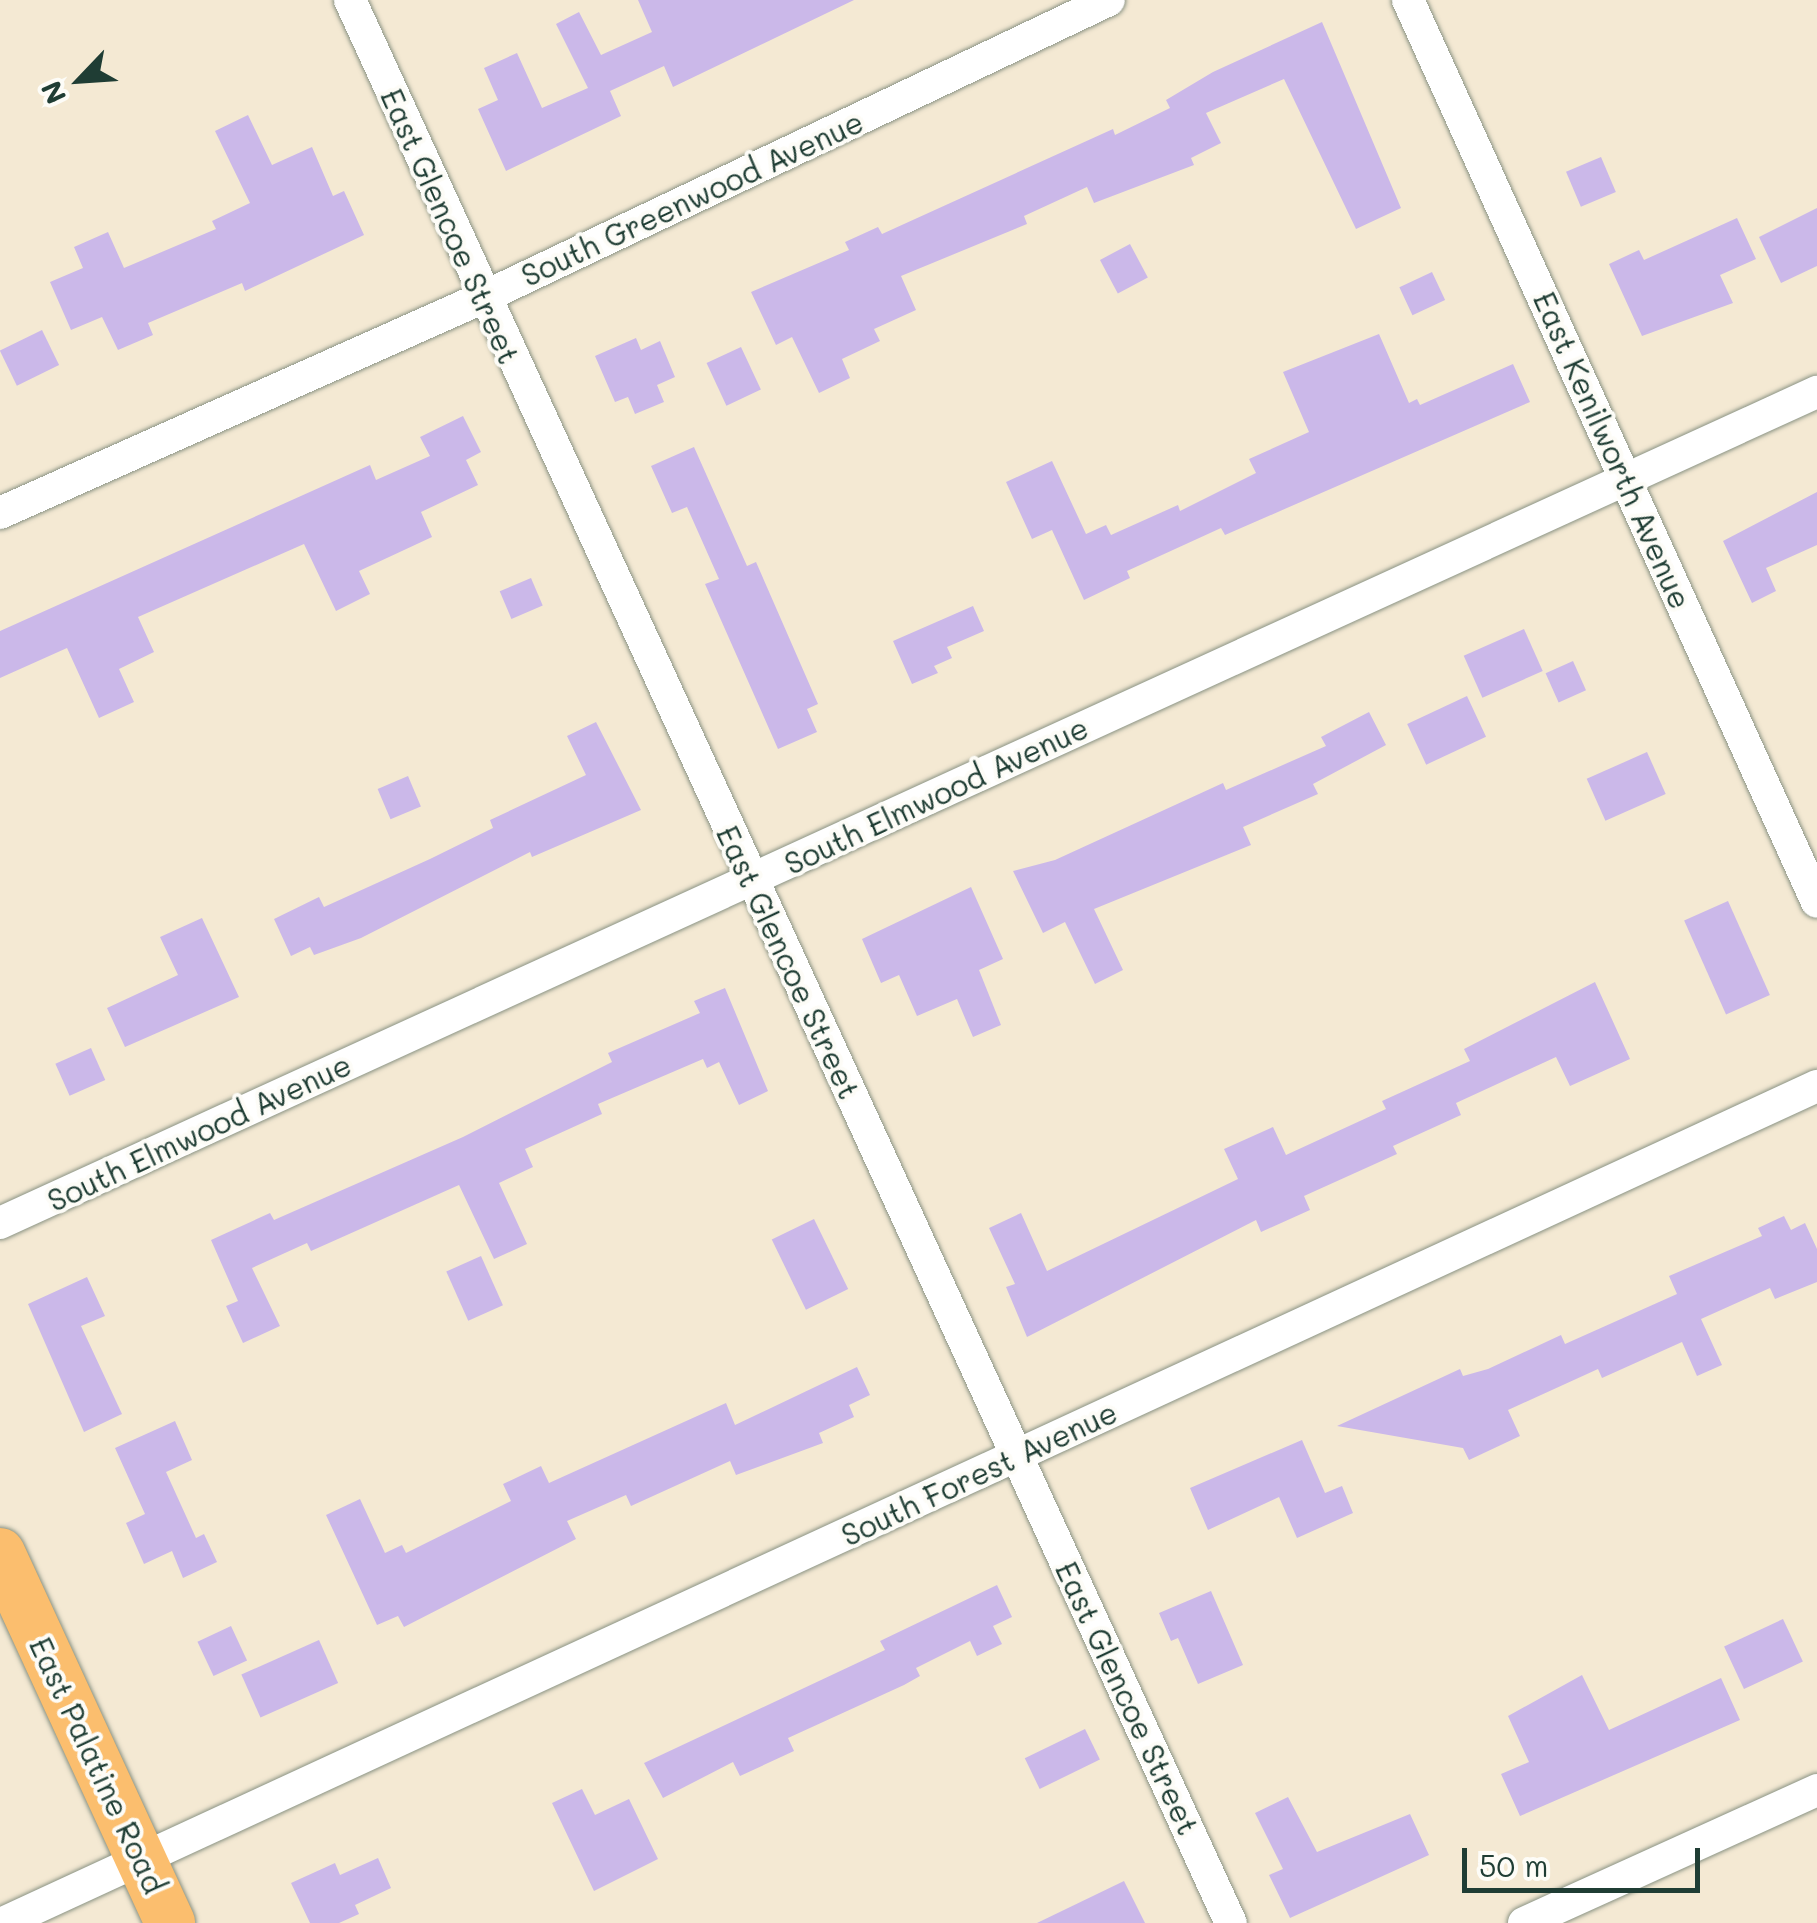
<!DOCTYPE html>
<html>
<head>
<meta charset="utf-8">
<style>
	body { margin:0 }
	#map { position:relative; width:1817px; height:1923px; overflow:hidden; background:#f4e9d3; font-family:Mali,sans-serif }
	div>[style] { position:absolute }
	.building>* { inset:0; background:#cbb8e9; transform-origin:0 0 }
	.roads { filter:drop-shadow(0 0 2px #8a9384) drop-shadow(0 0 2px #8a9384) }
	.minor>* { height:32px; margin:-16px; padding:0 16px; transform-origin:16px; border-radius:16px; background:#fff }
	.primary>* { height:50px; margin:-25px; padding:0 25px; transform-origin:25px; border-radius:25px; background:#fbbe6e }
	span { translate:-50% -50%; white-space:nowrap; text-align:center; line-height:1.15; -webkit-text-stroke:8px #fdfcf7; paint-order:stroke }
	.street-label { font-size:30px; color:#1f3d34 }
	.north { position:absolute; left:30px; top:30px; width:100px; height:100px; -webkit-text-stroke:8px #fdfcf7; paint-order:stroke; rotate:245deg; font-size:28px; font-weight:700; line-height:40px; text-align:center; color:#1f3d34 }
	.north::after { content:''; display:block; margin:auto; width:35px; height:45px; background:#1f3d34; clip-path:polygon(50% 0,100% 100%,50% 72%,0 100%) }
	.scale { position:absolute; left:1462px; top:1848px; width:238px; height:45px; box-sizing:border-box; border:5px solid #1f3d34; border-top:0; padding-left:12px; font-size:30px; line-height:35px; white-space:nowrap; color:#1f3d34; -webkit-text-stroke:8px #fdfcf7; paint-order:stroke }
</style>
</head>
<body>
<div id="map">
	<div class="building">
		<i style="clip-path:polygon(638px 0,854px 0,673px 87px,664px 66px,610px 91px,621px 116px,506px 171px,478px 109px,498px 100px,484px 68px,517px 53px,542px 108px,588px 88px,556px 24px,579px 12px,601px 55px,652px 32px)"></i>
		<i style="clip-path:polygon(1322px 22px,1401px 208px,1356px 229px,1284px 79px,1206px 113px,1221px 143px,1191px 158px,1194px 165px,1094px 203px,1087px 187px,1024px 216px,1027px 224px,901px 276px,916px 310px,874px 329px,880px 341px,842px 359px,850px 378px,819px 393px,792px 337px,776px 345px,751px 292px,849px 250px,845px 242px,878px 227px,882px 234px,1113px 129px,1115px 135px,1170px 108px,1166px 100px,1213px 72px)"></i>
		<i style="clip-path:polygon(248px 115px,272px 165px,312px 147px,333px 196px,344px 191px,364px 235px,245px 291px,242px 283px,148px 323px,153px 335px,118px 350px,102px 317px,71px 330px,50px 282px,83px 268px,74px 247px,108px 232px,124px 268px,216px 229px,212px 221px,250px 203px,215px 131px)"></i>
		<i style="left:1601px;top:157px;width:38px;height:38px;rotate:67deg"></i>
		<i style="clip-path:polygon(1817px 208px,1817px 266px,1781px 283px,1759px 237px)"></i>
		<i style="clip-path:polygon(1737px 218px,1756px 259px,1720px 275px,1733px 303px,1642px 336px,1609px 264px,1639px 250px,1644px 260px)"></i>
		<i style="left:1130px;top:244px;width:38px;height:34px;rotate:62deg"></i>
		<i style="left:1432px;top:272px;width:31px;height:36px;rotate:65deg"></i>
		<i style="left:42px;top:330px;width:39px;height:47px;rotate:64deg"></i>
		<i style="clip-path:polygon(1379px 334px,1409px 403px,1417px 399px,1420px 405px,1513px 364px,1530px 402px,1225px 535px,1221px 528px,1127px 571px,1130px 578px,1084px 600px,1052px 530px,1032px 539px,1006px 482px,1052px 461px,1086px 534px,1106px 525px,1111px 535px,1178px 505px,1180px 511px,1256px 473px,1249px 459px,1309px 432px,1283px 372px)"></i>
		<i style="clip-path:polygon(636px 338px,641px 350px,660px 341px,675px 377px,657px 385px,664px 402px,635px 414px,628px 397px,615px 402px,595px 356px)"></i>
		<i style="left:741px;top:347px;width:47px;height:38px;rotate:65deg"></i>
		<i style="clip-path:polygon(463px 416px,481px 452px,466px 460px,478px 485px,421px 512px,432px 537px,359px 571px,370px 594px,336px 611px,304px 544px,138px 617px,154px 652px,119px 669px,134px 702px,99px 718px,67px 648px,0 678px,0 631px,370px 465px,376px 480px,430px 456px,420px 437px)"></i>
		<i style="clip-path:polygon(694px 447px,747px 566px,756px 562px,818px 704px,807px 709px,817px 732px,778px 749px,705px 584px,719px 579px,687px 507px,672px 513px,651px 466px)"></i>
		<i style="clip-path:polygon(1817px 492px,1817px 545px,1766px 568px,1776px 591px,1752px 603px,1723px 541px)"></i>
		<i style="left:531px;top:578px;width:30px;height:34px;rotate:67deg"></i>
		<i style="clip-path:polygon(973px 606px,984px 631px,947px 647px,952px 658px,934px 666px,938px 673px,912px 684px,893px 641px)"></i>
		<i style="left:1524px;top:629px;width:46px;height:66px;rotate:66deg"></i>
		<i style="left:1573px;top:661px;width:32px;height:30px;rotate:66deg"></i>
		<i style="left:1467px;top:696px;width:45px;height:66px;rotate:65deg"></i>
		<i style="clip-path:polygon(1369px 712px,1386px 745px,1313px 784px,1318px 794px,1243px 827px,1251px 845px,1094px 909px,1123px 970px,1095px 984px,1065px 922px,1043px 933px,1013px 871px,1055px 860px,1223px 783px,1226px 790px,1326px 746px,1321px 737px)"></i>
		<i style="clip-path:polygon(596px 722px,641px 810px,532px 857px,530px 852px,361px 938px,314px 955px,310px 947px,291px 956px,274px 919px,319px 897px,324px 907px,430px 859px,493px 828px,490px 820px,586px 775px,567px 736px)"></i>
		<i style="left:1647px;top:752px;width:46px;height:66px;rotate:66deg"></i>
		<i style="left:408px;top:776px;width:33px;height:33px;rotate:67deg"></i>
		<i style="clip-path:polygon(971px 887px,1003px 959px,979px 970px,1001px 1025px,973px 1037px,957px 999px,917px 1016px,899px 975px,881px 983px,862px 939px)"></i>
		<i style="left:1728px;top:901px;width:103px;height:48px;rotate:66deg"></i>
		<i style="clip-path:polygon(202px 918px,239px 997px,125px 1047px,107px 1008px,178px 975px,160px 937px)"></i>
		<i style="clip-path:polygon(1595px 982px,1630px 1059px,1570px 1086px,1556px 1057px,1456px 1103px,1461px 1115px,1393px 1146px,1397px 1154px,1304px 1196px,1310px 1210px,1261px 1232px,1256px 1220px,1027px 1337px,1006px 1287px,1015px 1284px,989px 1228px,1021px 1213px,1047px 1271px,1238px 1179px,1224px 1149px,1273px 1127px,1286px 1155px,1386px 1109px,1382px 1101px,1470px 1061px,1464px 1049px)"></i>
		<i style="clip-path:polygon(725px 988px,768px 1091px,739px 1105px,719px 1062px,707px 1068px,703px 1059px,598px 1104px,602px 1114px,525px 1149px,533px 1167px,499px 1183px,527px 1244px,494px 1259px,459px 1185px,311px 1251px,307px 1243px,252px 1268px,280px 1326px,243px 1343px,226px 1306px,238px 1301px,211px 1240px,270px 1213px,274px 1220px,463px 1137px,612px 1062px,608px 1053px,700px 1013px,694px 1001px)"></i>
		<i style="left:91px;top:1048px;width:35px;height:39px;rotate:66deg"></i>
		<i style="clip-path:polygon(1784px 1216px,1791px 1230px,1805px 1223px,1817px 1249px,1817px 1282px,1775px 1299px,1770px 1288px,1701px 1319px,1722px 1365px,1697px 1376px,1682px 1342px,1602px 1378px,1598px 1369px,1508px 1410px,1520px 1436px,1469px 1460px,1463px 1448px,1337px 1426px,1460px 1369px,1463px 1376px,1488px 1369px,1561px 1335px,1565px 1344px,1677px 1294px,1669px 1276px,1762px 1236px,1758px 1228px)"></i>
		<i style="left:814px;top:1219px;width:78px;height:47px;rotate:64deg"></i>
		<i style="left:481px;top:1256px;width:54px;height:38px;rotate:66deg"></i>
		<i style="clip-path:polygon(87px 1277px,105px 1316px,81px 1326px,122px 1414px,84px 1432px,28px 1304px)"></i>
		<i style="clip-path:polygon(857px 1367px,870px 1395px,849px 1405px,854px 1417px,819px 1433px,823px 1443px,736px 1475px,730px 1461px,631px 1506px,626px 1495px,567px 1521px,576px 1539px,404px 1627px,398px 1616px,377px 1625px,326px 1515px,360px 1499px,385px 1553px,402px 1545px,406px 1553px,511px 1501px,503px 1484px,541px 1466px,549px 1483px,726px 1403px,735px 1425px)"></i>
		<i style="clip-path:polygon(175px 1421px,192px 1460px,166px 1472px,196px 1538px,204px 1534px,217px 1562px,183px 1578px,172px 1551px,144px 1564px,126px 1523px,145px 1514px,115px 1448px)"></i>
		<i style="clip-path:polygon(1302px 1440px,1325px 1493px,1342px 1486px,1353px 1513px,1297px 1538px,1279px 1497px,1208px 1530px,1190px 1488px)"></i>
		<i style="clip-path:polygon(997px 1585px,1012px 1617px,993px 1626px,1002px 1644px,977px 1656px,970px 1641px,916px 1668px,920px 1676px,904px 1685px,788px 1738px,794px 1751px,740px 1776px,733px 1762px,663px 1798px,644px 1763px,885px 1650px,880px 1641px)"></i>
		<i style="clip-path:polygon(1211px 1591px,1243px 1665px,1198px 1684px,1178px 1638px,1171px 1641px,1159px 1613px)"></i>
		<i style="left:1783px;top:1619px;width:47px;height:65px;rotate:65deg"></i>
		<i style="left:231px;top:1626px;width:38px;height:37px;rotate:65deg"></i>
		<i style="left:319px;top:1640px;width:47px;height:85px;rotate:66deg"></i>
		<i style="clip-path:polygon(1582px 1675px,1609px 1730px,1721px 1678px,1740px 1720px,1520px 1816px,1501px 1774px,1529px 1762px,1508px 1716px)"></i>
		<i style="left:1085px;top:1729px;width:34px;height:67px;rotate:64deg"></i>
		<i style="clip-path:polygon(582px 1789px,595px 1815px,629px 1799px,658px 1859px,594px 1891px,552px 1803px)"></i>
		<i style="clip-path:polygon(1288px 1797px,1317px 1852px,1410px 1814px,1429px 1855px,1290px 1918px,1269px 1875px,1283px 1869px,1255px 1813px)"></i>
		<i style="clip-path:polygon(378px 1858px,391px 1888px,355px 1905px,359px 1914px,339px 1923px,310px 1923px,291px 1883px,335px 1863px,340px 1875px)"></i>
		<i style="clip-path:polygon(1124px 1881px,1145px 1923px,1037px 1923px)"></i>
	</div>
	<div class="roads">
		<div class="minor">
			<i style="left:350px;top:0;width:2115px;rotate:65.39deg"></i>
			<i style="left:1408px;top:0;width:990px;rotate:65.61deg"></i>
			<i style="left:0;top:513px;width:528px;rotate:-24.04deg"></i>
			<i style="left:482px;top:298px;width:694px;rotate:-25.42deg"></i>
			<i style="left:0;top:1223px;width:1998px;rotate:-24.58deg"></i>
			<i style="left:3px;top:1923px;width:1998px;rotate:-24.77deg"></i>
			<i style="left:1524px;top:1923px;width:322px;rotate:-24.4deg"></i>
		</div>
		<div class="primary">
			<i style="left:0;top:1553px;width:407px;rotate:65.3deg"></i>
		</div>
	</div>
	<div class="street-label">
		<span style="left:692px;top:198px;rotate:-25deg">South Greenwood Avenue</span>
		<span style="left:451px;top:226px;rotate:66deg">East Glencoe Street</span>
		<span style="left:1613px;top:450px;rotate:66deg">East Kenilworth Avenue</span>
		<span style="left:936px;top:795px;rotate:-25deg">South Elmwood Avenue</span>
		<span style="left:789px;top:962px;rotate:65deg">East Glencoe Street</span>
		<span style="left:199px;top:1132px;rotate:-25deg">South Elmwood Avenue</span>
		<span style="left:979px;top:1473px;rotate:-25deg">South Forest Avenue</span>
		<span style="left:1128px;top:1698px;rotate:65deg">East Glencoe Street</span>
		<span style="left:98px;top:1765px;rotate:65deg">East Palatine Road</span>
	</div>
	<div class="north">N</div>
	<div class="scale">50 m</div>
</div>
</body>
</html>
